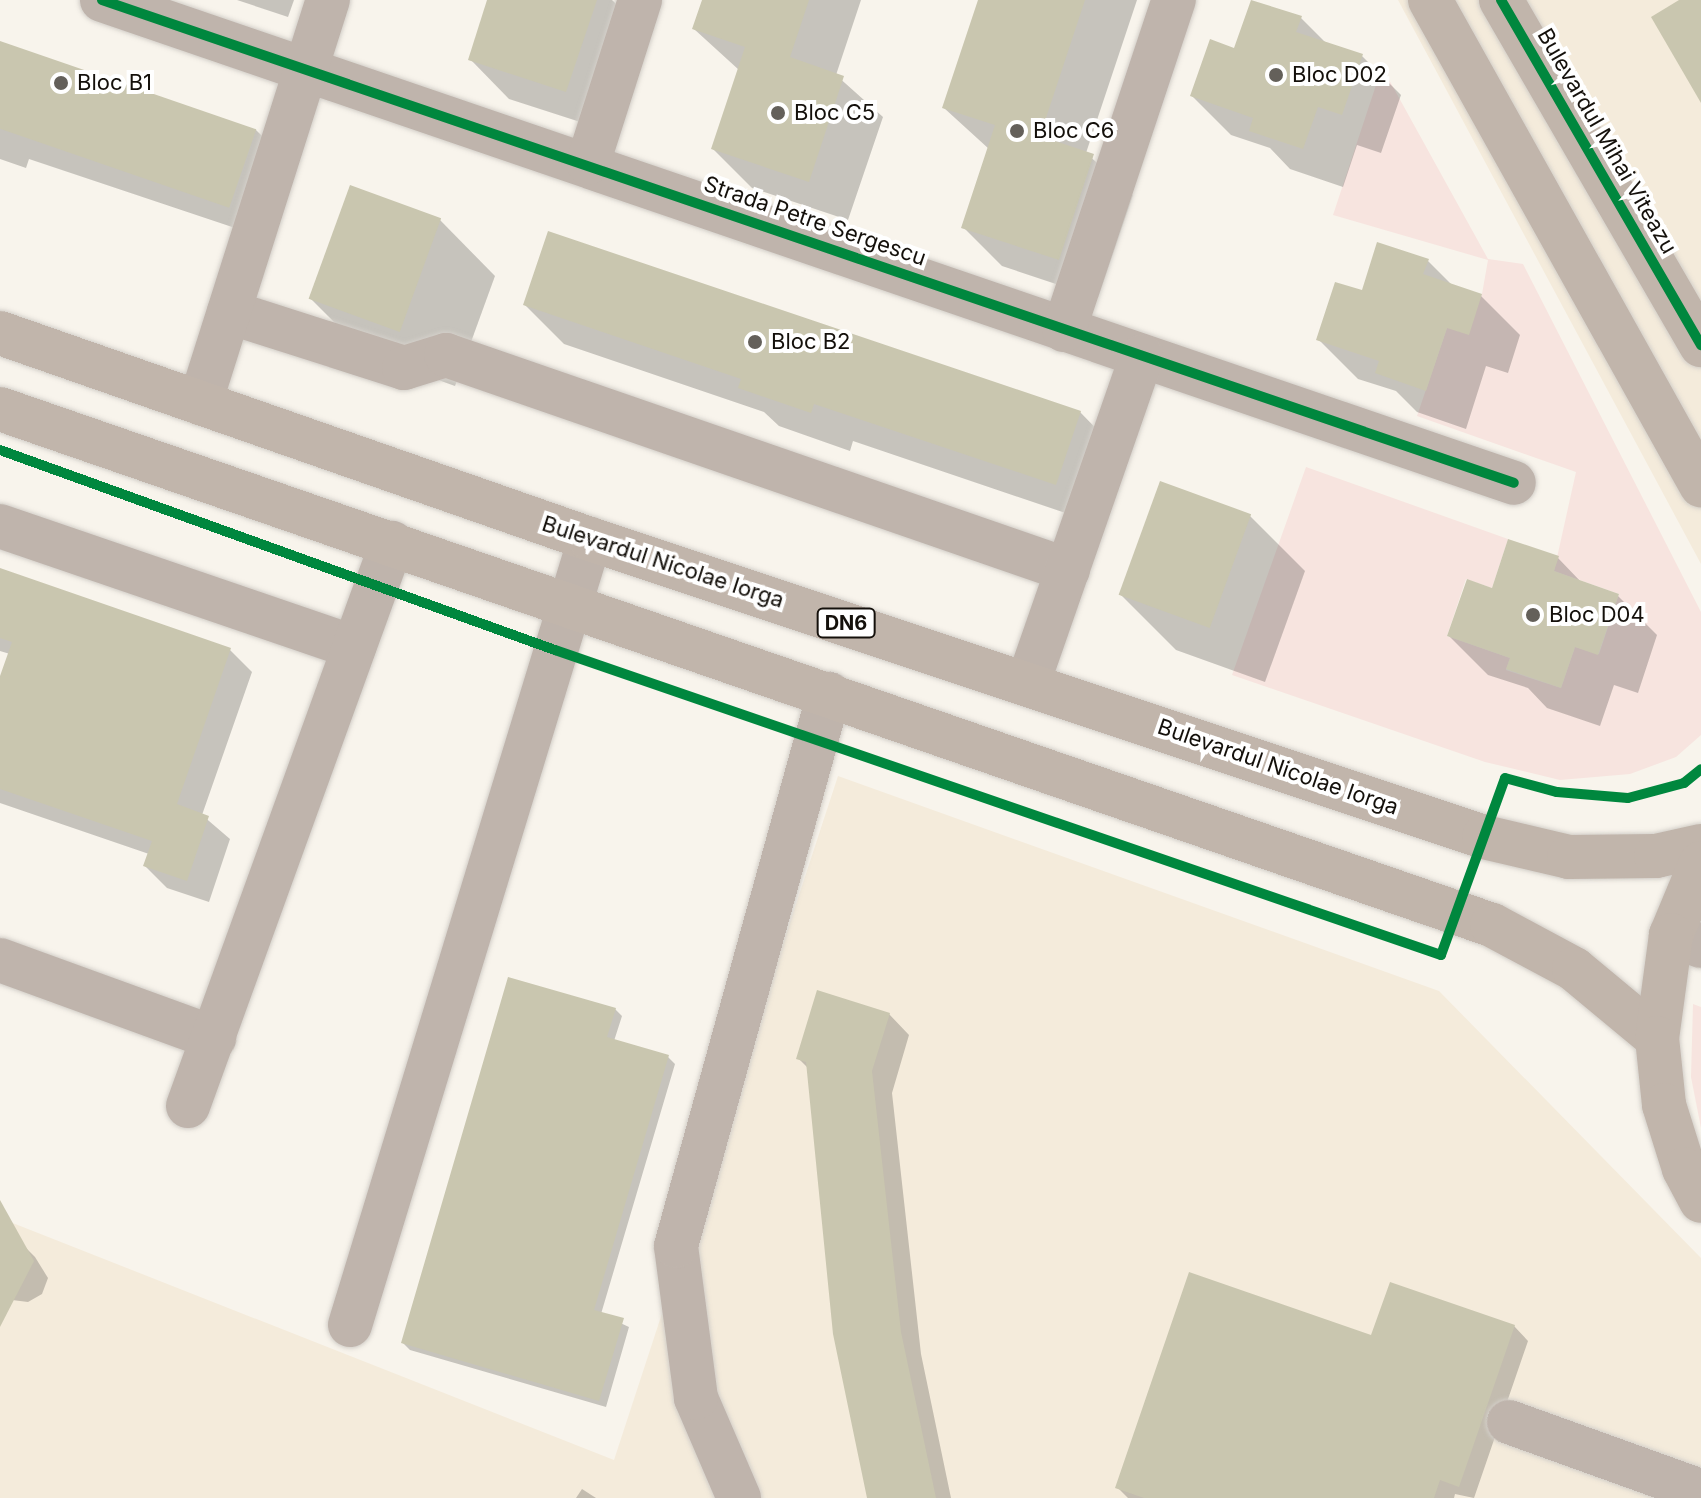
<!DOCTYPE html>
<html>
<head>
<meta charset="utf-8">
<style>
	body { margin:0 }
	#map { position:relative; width:1701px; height:1498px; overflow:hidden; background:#f8f4ec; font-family:Inter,sans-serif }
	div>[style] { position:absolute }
	.built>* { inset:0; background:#f4ebdb }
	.green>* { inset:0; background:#f7e4df }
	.shadow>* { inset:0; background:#0003 }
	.building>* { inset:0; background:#c9c6af; transform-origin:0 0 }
	.roads { filter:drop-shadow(0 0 2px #d3cfc9) drop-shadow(0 0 2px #d3cfc9) }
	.minor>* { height:44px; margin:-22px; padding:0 22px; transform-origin:22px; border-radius:22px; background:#bfb4ac }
	.major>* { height:44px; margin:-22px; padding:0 22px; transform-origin:22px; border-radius:22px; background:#c1b5ab }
	.cycleway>* { height:10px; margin:-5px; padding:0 5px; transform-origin:5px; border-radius:5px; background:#00873e }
	.dots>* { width:22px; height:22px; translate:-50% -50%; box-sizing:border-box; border:4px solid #fff; border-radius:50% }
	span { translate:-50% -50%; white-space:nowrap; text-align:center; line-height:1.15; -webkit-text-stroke:8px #fff; paint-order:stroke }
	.shield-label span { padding:2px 6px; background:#fff; border:2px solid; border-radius:6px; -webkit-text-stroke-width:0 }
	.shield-label { font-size:20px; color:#14100b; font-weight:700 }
	.poi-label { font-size:22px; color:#14100b }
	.left { translate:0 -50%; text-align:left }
	.street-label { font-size:22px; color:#14100b }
</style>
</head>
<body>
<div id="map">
	<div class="built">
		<i style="clip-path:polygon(1398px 0,1701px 0,1701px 564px)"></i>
		<i style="clip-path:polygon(838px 776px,1439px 991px,1701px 1258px,1701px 1498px,0 1498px,0 1218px,614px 1460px)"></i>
	</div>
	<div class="green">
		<i style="clip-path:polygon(1382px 67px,1488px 259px,1523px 264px,1701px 612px,1701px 735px,1676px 757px,1630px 774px,1560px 780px,1485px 762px,1232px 675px,1306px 467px,1508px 539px,1492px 588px,1466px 579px,1447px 636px,1510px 658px,1506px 670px,1561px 688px,1575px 647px,1599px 654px,1619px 594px,1554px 571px,1576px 472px,1417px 416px,1447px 328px,1482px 294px,1488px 260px,1333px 215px)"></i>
		<i style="clip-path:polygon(1693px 1004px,1701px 1007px,1701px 1128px,1691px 1077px)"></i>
	</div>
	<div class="shadow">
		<i style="clip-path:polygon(237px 0,294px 0,288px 17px)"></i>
		<i style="clip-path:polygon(489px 0,612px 0,640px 27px,605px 130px,509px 99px,470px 59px)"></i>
		<i style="clip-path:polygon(704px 0,861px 0,836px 75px,883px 117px,848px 220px,752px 188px,713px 149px,739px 70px,694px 29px)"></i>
		<i style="clip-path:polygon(980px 0,1137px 0,1086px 153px,1133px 195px,1098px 298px,1002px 266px,963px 227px,989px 149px,944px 108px)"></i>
		<i style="clip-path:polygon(1301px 18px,1327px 44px,1362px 56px,1401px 95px,1381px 153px,1357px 145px,1343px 187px,1290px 169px,1270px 148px,1231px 135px,1192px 96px,1236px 50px)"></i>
		<i style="clip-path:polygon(0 43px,256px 130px,295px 169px,271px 240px,29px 159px,26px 168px,0 159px)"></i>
		<i style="clip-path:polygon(440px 220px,495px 276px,455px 386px,366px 354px,311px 299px)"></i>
		<i style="clip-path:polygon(1427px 260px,1454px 287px,1481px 296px,1520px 335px,1508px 373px,1486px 366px,1466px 429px,1417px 412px,1396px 391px,1358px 379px,1319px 340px,1363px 293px)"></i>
		<i style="clip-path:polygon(525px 305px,1080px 412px,1119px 452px,1095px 523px,853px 441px,850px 451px,779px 426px,764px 412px,564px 344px)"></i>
		<i style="clip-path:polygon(1250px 516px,1305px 571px,1265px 682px,1176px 650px,1121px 595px)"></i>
		<i style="clip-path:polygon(1558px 558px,1583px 584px,1618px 596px,1657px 635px,1638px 693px,1614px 685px,1600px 726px,1547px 708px,1528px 688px,1488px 675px,1449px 636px,1493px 590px)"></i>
		<i style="clip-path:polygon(0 570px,230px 650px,252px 672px,202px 815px,230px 839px,209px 902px,167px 888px,145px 866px,149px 854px,0 803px,0 682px,10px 654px,0 651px)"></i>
		<i style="clip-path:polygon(615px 1009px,622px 1016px,614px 1041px,668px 1057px,675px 1064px,601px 1314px,629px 1327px,606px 1407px,410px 1350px,403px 1343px)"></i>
		<i style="clip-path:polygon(889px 1014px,909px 1035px,892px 1093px,921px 1354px,951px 1498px,869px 1498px,808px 1068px,798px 1058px)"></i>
		<i style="clip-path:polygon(0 1240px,20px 1242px,35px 1257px,48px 1278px,42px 1294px,28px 1302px,12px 1300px,0 1289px)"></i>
		<i style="clip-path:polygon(1514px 1326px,1528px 1341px,1474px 1498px,1455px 1494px,1454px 1498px,1128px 1498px,1118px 1488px,1373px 1338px)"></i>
		<i style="clip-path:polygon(582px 1489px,596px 1498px,576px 1498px)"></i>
	</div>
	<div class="building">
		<i style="clip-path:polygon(487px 0,597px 0,566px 92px,468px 60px)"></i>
		<i style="clip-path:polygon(702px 0,809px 0,790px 57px,844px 76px,809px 182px,711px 149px,745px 47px,692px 29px)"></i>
		<i style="clip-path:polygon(978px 0,1085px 0,1040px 136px,1094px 154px,1059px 260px,961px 228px,995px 125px,942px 108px)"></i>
		<i style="clip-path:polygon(1251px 0,1302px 16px,1296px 32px,1363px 54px,1342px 115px,1318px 107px,1303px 149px,1249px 131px,1253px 118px,1190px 96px,1210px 39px,1234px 48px)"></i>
		<i style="clip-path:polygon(1679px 0,1701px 0,1701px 103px,1651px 17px)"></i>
		<i style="left:0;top:41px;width:271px;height:83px;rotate:19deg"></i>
		<i style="left:350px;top:185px;width:97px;height:121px;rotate:20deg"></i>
		<i style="clip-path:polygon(548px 231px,1081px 411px,1056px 485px,814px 404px,811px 413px,738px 388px,741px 379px,523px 305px)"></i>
		<i style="clip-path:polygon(1377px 242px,1429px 259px,1423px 274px,1482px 294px,1469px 335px,1447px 328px,1426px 391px,1375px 373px,1379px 361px,1316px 340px,1335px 282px,1362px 290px)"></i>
		<i style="left:1160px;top:481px;width:97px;height:121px;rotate:20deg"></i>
		<i style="clip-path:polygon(1508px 539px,1559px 556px,1554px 571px,1619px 594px,1598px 655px,1575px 647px,1561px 688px,1506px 669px,1510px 658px,1447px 636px,1467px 579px,1492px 588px)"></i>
		<i style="clip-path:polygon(0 568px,231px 648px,177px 804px,209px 816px,187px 881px,143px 866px,152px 841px,0 789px,0 676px,12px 642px,0 638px)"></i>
		<i style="clip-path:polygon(508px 977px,616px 1008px,607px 1037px,669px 1055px,594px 1310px,624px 1318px,599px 1401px,401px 1343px)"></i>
		<i style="clip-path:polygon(817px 990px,890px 1013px,872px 1071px,901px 1332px,936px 1498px,867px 1498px,833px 1334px,806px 1062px,796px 1059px)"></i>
		<i style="clip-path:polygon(0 1200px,34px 1261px,0 1327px)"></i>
		<i style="clip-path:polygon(1189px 1272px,1371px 1335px,1390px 1282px,1515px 1325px,1459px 1487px,1440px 1480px,1434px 1498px,1144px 1498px,1115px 1488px)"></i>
	</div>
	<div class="roads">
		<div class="minor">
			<i style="left:102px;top:0;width:1492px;rotate:18.88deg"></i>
			<i style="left:588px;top:163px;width:171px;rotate:-72.3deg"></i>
			<i style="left:229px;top:312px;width:184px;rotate:17.7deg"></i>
			<i style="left:404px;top:368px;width:44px;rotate:-17.2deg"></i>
			<i style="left:446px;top:355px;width:658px;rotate:19.07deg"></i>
			<i style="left:1064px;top:330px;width:348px;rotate:-71.6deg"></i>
			<i style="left:200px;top:403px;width:423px;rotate:-72.4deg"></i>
			<i style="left:0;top:526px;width:374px;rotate:18.9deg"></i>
			<i style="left:1028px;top:683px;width:346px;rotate:-70.8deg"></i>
			<i style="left:1671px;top:935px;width:32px;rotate:20deg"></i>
			<i style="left:0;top:960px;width:228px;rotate:20deg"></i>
			<i style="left:188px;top:1106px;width:599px;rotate:-70.08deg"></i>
			<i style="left:350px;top:1325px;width:822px;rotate:-73.02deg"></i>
			<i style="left:1509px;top:1422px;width:204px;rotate:19.8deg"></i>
			<i style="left:739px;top:1498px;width:109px;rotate:-113.3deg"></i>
			<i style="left:696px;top:1398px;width:153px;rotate:-97.5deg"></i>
			<i style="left:676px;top:1246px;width:573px;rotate:-74.51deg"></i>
		</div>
		<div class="major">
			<i style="left:1430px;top:0;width:556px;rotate:60.81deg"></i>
			<i style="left:1501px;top:0;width:399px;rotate:59.9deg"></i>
			<i style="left:0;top:333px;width:625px;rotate:19.25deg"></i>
			<i style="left:590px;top:539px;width:942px;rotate:18.43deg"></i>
			<i style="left:1484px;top:837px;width:87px;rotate:13.2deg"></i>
			<i style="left:1569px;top:857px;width:87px;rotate:-0.7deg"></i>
			<i style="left:1656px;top:856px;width:46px;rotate:-12.5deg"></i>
			<i style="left:0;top:409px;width:1579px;rotate:19.08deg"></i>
			<i style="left:1492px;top:925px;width:93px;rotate:28.2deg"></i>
			<i style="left:1574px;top:969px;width:108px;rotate:39.7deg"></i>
			<i style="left:1701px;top:863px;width:78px;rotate:112.6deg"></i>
			<i style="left:1671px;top:935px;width:104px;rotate:97.7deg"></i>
			<i style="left:1657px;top:1038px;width:67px;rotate:84deg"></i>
			<i style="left:1664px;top:1105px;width:67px;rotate:72.6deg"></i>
			<i style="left:1684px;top:1169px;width:36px;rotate:62deg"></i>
		</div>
	</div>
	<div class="cycleway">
		<i style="left:102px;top:0;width:1492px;rotate:18.88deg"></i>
		<i style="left:1501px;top:0;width:399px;rotate:59.9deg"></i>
		<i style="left:0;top:450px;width:590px;rotate:19.82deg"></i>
		<i style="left:555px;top:650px;width:937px;rotate:19deg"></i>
		<i style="left:1441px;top:955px;width:188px;rotate:-70.1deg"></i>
		<i style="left:1505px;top:778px;width:54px;rotate:15.1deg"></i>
		<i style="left:1557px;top:792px;width:71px;rotate:4.8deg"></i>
		<i style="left:1628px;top:798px;width:58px;rotate:-15deg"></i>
		<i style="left:1684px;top:783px;width:22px;rotate:-39deg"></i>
	</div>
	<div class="dots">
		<i style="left:1276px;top:75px;background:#64605a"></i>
		<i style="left:61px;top:83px;background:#64605a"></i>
		<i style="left:778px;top:113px;background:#64605a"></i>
		<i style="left:1017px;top:131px;background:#64605a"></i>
		<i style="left:755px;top:342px;background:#64605a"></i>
		<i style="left:1533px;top:615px;background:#64605a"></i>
	</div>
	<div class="shield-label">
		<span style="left:846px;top:623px">DN6</span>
	</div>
	<div class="poi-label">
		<span class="left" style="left:1292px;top:75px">Bloc D02</span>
		<span class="left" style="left:77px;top:83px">Bloc B1</span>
		<span class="left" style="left:794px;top:113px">Bloc C5</span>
		<span class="left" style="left:1033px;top:131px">Bloc C6</span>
		<span class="left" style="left:771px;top:342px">Bloc B2</span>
		<span class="left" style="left:1549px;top:615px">Bloc D04</span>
	</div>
	<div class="street-label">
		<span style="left:1607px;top:141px;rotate:60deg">Bulevardul Mihai Viteazu</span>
		<span style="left:815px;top:221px;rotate:19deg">Strada Petre Sergescu</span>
		<span style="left:663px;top:562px;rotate:18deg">Bulevardul Nicolae Iorga</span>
		<span style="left:1278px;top:767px;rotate:19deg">Bulevardul Nicolae Iorga</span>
	</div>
</div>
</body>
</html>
